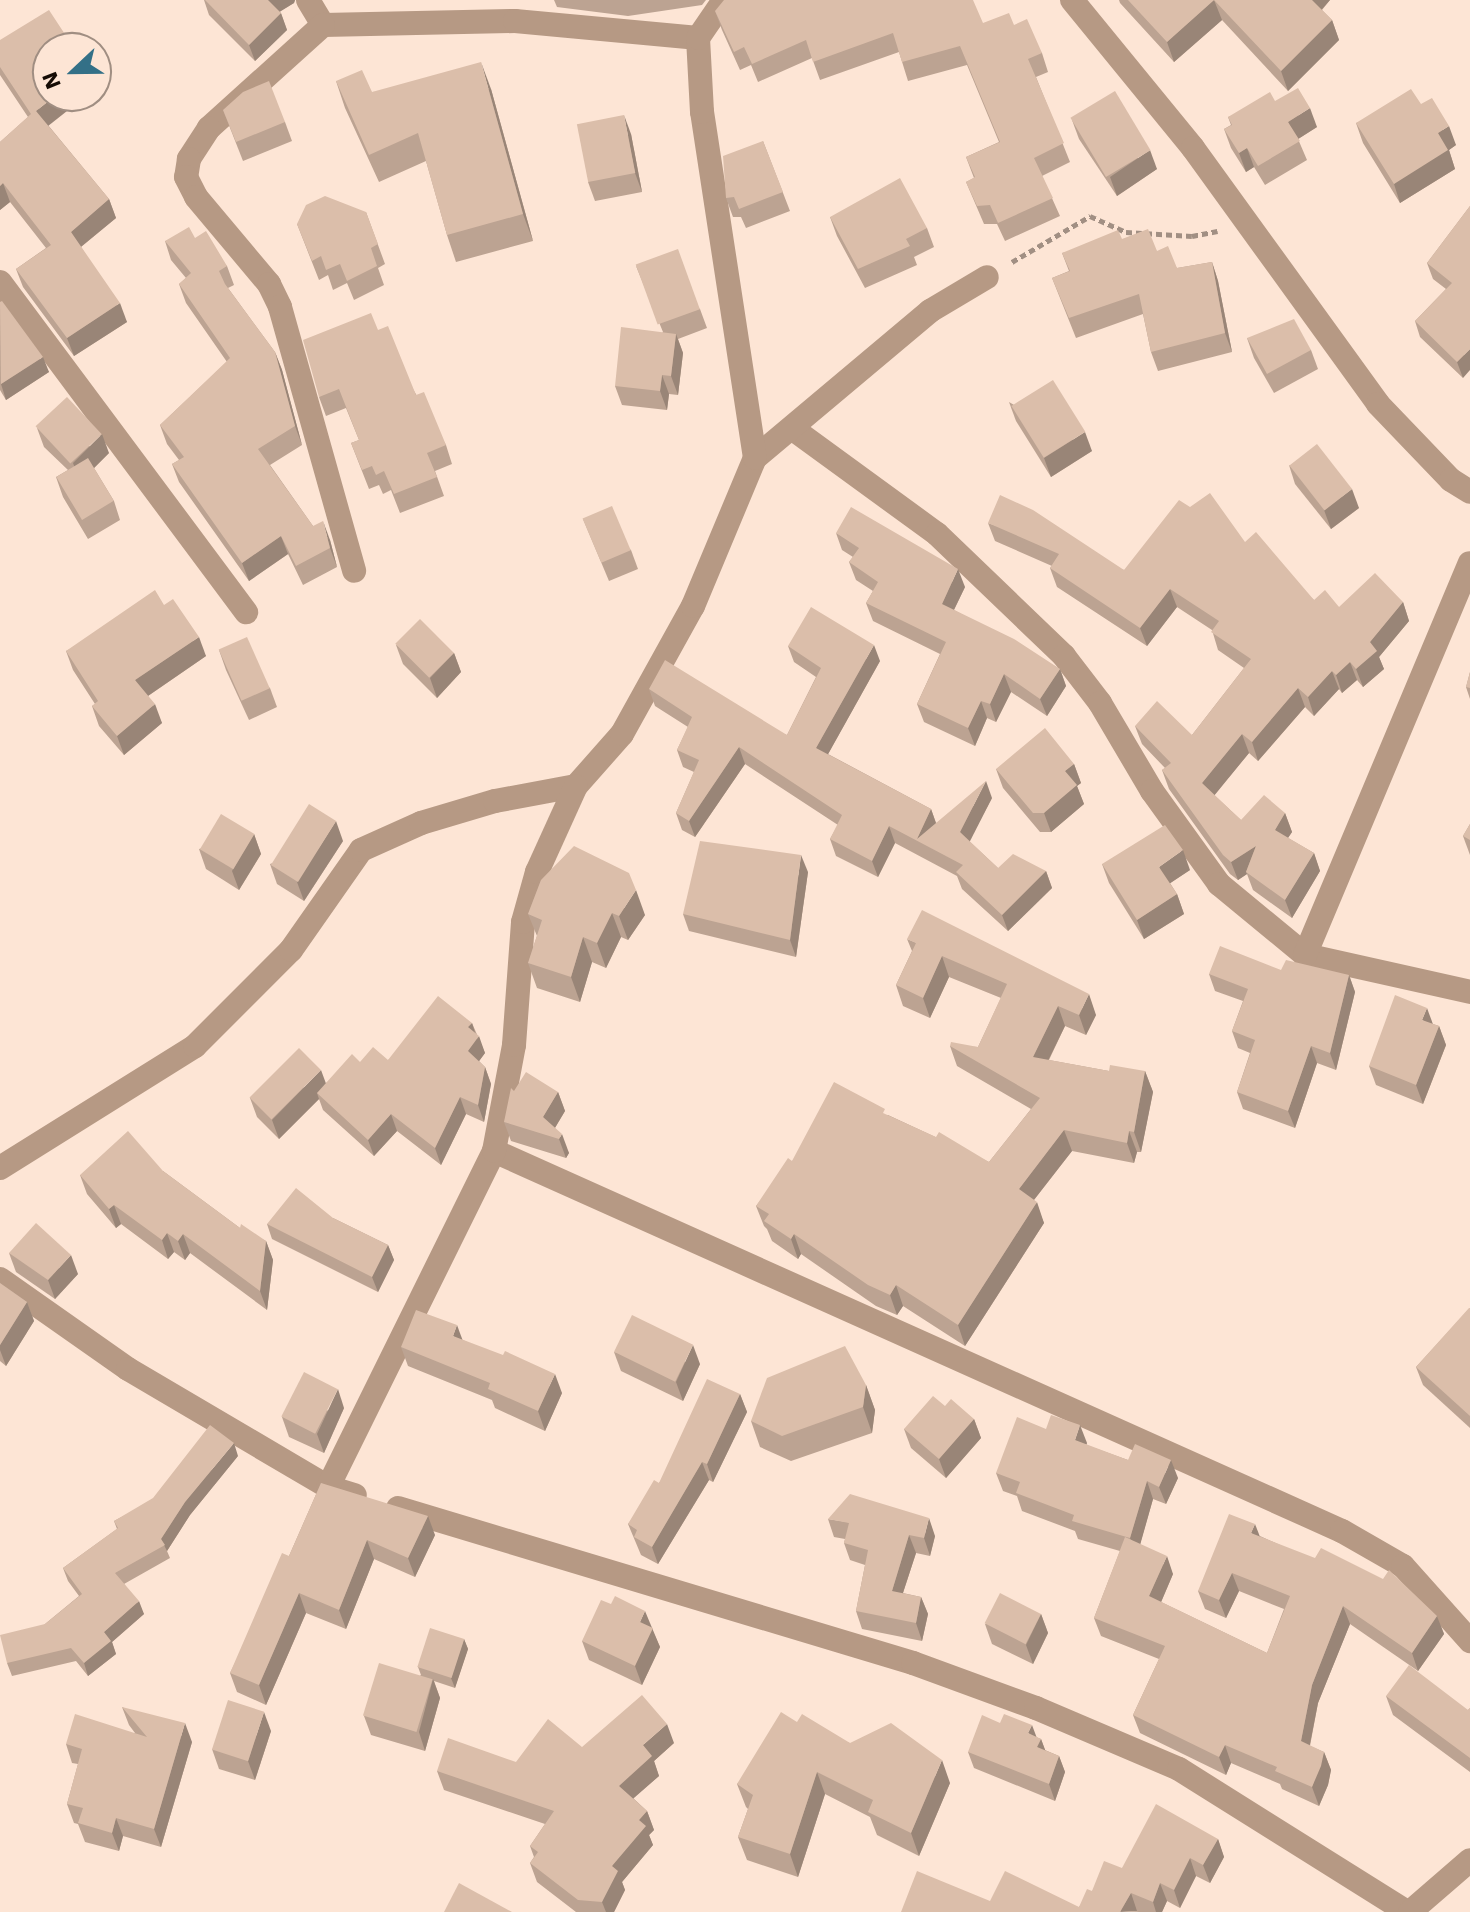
<!DOCTYPE html>
<html>
<head>
<meta charset="utf-8">
<style>
	body { margin:0 }
	#map { position:relative; width:1470px; height:1912px; overflow:hidden; background:#fde5d5; font-family:"Work Sans",sans-serif }
	div>[style] { position:absolute }
	.path>* { height:5px; margin-top:-2.5px; transform-origin:0; background:repeating-linear-gradient(90deg,#a18f83 0 6px,transparent 0 10px) }
	.minor>* { height:24px; margin:-12px; padding:0 12px; transform-origin:12px; border-radius:12px; background:#b69984 }
	.wall>* { inset:0; background:#bca392 }
	.shaded-wall>* { inset:0; background:#998577 }
	.building>* { inset:0; background:#dbbeaa; transform-origin:0 0 }
	span { translate:-50% -50%; white-space:nowrap; text-align:center; line-height:1.15; -webkit-text-stroke:8px #fde5d5; paint-order:stroke }
	.north { position:absolute; left:32px; top:32px; width:80px; height:80px; box-sizing:border-box; background:#fde5d5; border:2px solid #a08e82; border-radius:50%; rotate:248deg; font-size:22px; font-weight:700; line-height:32px; text-align:center; color:#150c05 }
	.north::after { content:''; display:block; margin:auto; width:28px; height:36px; background:#337087; clip-path:polygon(50% 0,100% 100%,50% 72%,0 100%) }
</style>
</head>
<body>
<div id="map">
	<div class="path">
		<i style="left:1012px;top:262px;width:91px;rotate:-30.5deg"></i>
		<i style="left:1090px;top:216px;width:39px;rotate:24deg"></i>
		<i style="left:1126px;top:232px;width:66px;rotate:3.5deg"></i>
		<i style="left:1192px;top:236px;width:26px;rotate:-11deg"></i>
	</div>
	<div class="minor">
		<i style="left:308px;top:0;width:29px;rotate:59deg"></i>
		<i style="left:323px;top:25px;width:192px;rotate:-1.2deg"></i>
		<i style="left:515px;top:21px;width:184px;rotate:5.3deg"></i>
		<i style="left:1072px;top:0;width:191px;rotate:50.7deg"></i>
		<i style="left:1193px;top:148px;width:316px;rotate:54.1deg"></i>
		<i style="left:1378px;top:404px;width:105px;rotate:46.2deg"></i>
		<i style="left:1451px;top:480px;width:22px;rotate:32deg"></i>
		<i style="left:323px;top:25px;width:154px;rotate:137.9deg"></i>
		<i style="left:209px;top:128px;width:37px;rotate:123deg"></i>
		<i style="left:189px;top:159px;width:18px;rotate:99deg"></i>
		<i style="left:186px;top:177px;width:22px;rotate:63deg"></i>
		<i style="left:196px;top:197px;width:114px;rotate:50deg"></i>
		<i style="left:269px;top:284px;width:25px;rotate:64deg"></i>
		<i style="left:280px;top:307px;width:274px;rotate:74.3deg"></i>
		<i style="left:0;top:282px;width:412px;rotate:53.3deg"></i>
		<i style="left:793px;top:429px;width:178px;rotate:36.1deg"></i>
		<i style="left:937px;top:534px;width:176px;rotate:43.8deg"></i>
		<i style="left:1064px;top:656px;width:59px;rotate:52.5deg"></i>
		<i style="left:1100px;top:703px;width:102px;rotate:59.4deg"></i>
		<i style="left:1152px;top:791px;width:115px;rotate:54.2deg"></i>
		<i style="left:1219px;top:884px;width:112px;rotate:39.5deg"></i>
		<i style="left:1305px;top:955px;width:169px;rotate:12.6deg"></i>
		<i style="left:755px;top:458px;width:229px;rotate:-40deg"></i>
		<i style="left:930px;top:311px;width:66px;rotate:-30.8deg"></i>
		<i style="left:1305px;top:955px;width:425px;rotate:-67.2deg"></i>
		<i style="left:494px;top:1151px;width:929px;rotate:24.14deg"></i>
		<i style="left:1342px;top:1531px;width:70px;rotate:29.8deg"></i>
		<i style="left:1403px;top:1566px;width:101px;rotate:48.2deg"></i>
		<i style="left:0;top:1168px;width:230px;rotate:-32deg"></i>
		<i style="left:195px;top:1046px;width:136px;rotate:-45deg"></i>
		<i style="left:291px;top:950px;width:122px;rotate:-55deg"></i>
		<i style="left:361px;top:850px;width:66px;rotate:-24.2deg"></i>
		<i style="left:421px;top:823px;width:77px;rotate:-16.6deg"></i>
		<i style="left:495px;top:801px;width:82px;rotate:-10.5deg"></i>
		<i style="left:576px;top:786px;width:69px;rotate:-48.5deg"></i>
		<i style="left:622px;top:734px;width:146px;rotate:-61deg"></i>
		<i style="left:693px;top:606px;width:160px;rotate:-67.3deg"></i>
		<i style="left:755px;top:458px;width:350px;rotate:-98.7deg"></i>
		<i style="left:702px;top:112px;width:74px;rotate:-93.1deg"></i>
		<i style="left:698px;top:38px;width:46px;rotate:-55.6deg"></i>
		<i style="left:0;top:1279px;width:156px;rotate:35.1deg"></i>
		<i style="left:128px;top:1369px;width:232px;rotate:30.5deg"></i>
		<i style="left:328px;top:1487px;width:28px;rotate:17deg"></i>
		<i style="left:328px;top:1487px;width:375px;rotate:-63.7deg"></i>
		<i style="left:494px;top:1151px;width:108px;rotate:-79.3deg"></i>
		<i style="left:514px;top:1045px;width:123px;rotate:-85.8deg"></i>
		<i style="left:523px;top:922px;width:52px;rotate:-74.4deg"></i>
		<i style="left:537px;top:872px;width:94px;rotate:-65.6deg"></i>
		<i style="left:398px;top:1508px;width:538px;rotate:16.75deg"></i>
		<i style="left:913px;top:1663px;width:131px;rotate:20.1deg"></i>
		<i style="left:1036px;top:1708px;width:155px;rotate:23.1deg"></i>
		<i style="left:1179px;top:1769px;width:269px;rotate:32.1deg"></i>
		<i style="left:1410px;top:1912px;width:79px;rotate:-40.9deg"></i>
	</div>
	<div class="wall">
		<i style="clip-path:polygon(204px 0,295px 0,294px 3px,280px 11px,287px 30px,255px 61px,209px 15px)"></i>
		<i style="clip-path:polygon(554px 0,706px 0,702px 5px,628px 16px,557px 7px)"></i>
		<i style="clip-path:polygon(1119px 0,1330px 0,1322px 10px,1332px 20px,1339px 40px,1288px 91px,1222px 20px,1174px 62px,1120px 3px)"></i>
		<i style="clip-path:polygon(715px 11px,1014px 25px,1042px 53px,1048px 72px,1036px 77px,1070px 162px,1042px 176px,1060px 216px,1005px 241px,997px 224px,984px 224px,966px 182px,974px 178px,966px 157px,999px 142px,967px 65px,908px 81px,899px 52px,820px 80px,812px 58px,758px 82px,751px 65px,740px 70px,722px 30px)"></i>
		<i style="clip-path:polygon(0 40px,48px 125px,109px 199px,116px 218px,81px 247px,127px 322px,74px 356px,23px 287px,16px 269px,46px 248px,10px 202px,0 210px,0 142px,28px 117px,0 75px)"></i>
		<i style="clip-path:polygon(336px 81px,372px 92px,491px 89px,533px 241px,456px 262px,447px 235px,426px 161px,379px 182px,345px 108px)"></i>
		<i style="clip-path:polygon(1275px 101px,1317px 127px,1298px 139px,1307px 160px,1265px 185px,1254px 167px,1246px 172px,1231px 148px,1224px 129px,1231px 125px,1228px 117px)"></i>
		<i style="clip-path:polygon(1421px 104px,1456px 145px,1449px 150px,1455px 169px,1400px 203px,1363px 143px,1356px 123px)"></i>
		<i style="clip-path:polygon(223px 110px,285px 122px,292px 141px,243px 161px)"></i>
		<i style="clip-path:polygon(1072px 120px,1157px 169px,1117px 196px,1079px 139px)"></i>
		<i style="clip-path:polygon(631px 134px,642px 192px,595px 201px,588px 182px)"></i>
		<i style="clip-path:polygon(763px 141px,790px 211px,746px 228px,741px 217px,733px 217px,726px 198px)"></i>
		<i style="clip-path:polygon(1470px 206px,1463px 378px,1420px 337px,1415px 321px,1446px 289px,1433px 279px,1427px 263px)"></i>
		<i style="clip-path:polygon(366px 212px,385px 264px,378px 268px,384px 285px,354px 300px,347px 283px,333px 290px,328px 275px,319px 280px,297px 224px)"></i>
		<i style="clip-path:polygon(830px 217px,927px 228px,934px 247px,914px 257px,917px 265px,865px 288px,837px 236px)"></i>
		<i style="clip-path:polygon(195px 238px,227px 266px,234px 285px,228px 288px,275px 352px,282px 370px,302px 445px,270px 465px,313px 526px,330px 540px,337px 567px,303px 585px,288px 554px,249px 581px,179px 482px,172px 464px,179px 460px,167px 444px,160px 425px,227px 362px,186px 303px,179px 284px,186px 278px,171px 260px,165px 241px)"></i>
		<i style="clip-path:polygon(1122px 239px,1157px 251px,1177px 268px,1212px 262px,1218px 281px,1232px 352px,1158px 371px,1151px 352px,1143px 314px,1076px 338px,1052px 278px,1069px 271px,1062px 253px)"></i>
		<i style="clip-path:polygon(636px 266px,700px 309px,707px 328px,678px 339px,683px 353px,678px 395px,669px 394px,667px 410px,622px 405px,615px 386px,663px 332px)"></i>
		<i style="clip-path:polygon(0 302px,49px 372px,6px 400px,0 390px)"></i>
		<i style="clip-path:polygon(378px 330px,446px 445px,452px 464px,435px 471px,444px 496px,400px 513px,391px 490px,383px 494px,379px 485px,369px 489px,351px 443px,359px 440px,346px 408px,326px 416px,319px 397px)"></i>
		<i style="clip-path:polygon(1247px 338px,1311px 350px,1318px 369px,1274px 393px,1254px 358px)"></i>
		<i style="clip-path:polygon(1009px 402px,1092px 451px,1051px 477px,1016px 421px)"></i>
		<i style="clip-path:polygon(37px 428px,109px 453px,94px 468px,114px 501px,120px 520px,88px 539px,63px 497px,56px 477px,68px 470px,44px 447px)"></i>
		<i style="clip-path:polygon(1289px 465px,1359px 508px,1331px 529px,1295px 484px)"></i>
		<i style="clip-path:polygon(583px 519px,631px 550px,638px 569px,609px 581px)"></i>
		<i style="clip-path:polygon(988px 523px,1124px 570px,1245px 542px,1314px 600px,1339px 607px,1403px 602px,1409px 621px,1379px 657px,1384px 669px,1363px 687px,1357px 680px,1342px 693px,1339px 689px,1314px 716px,1305px 707px,1258px 761px,1249px 753px,1214px 795px,1241px 820px,1285px 813px,1292px 832px,1288px 838px,1314px 853px,1320px 871px,1292px 918px,1253px 890px,1247px 874px,1238px 880px,1230px 874px,1169px 789px,1162px 770px,1165px 768px,1142px 744px,1135px 726px,1192px 735px,1244px 668px,1218px 650px,1212px 630px,1177px 607px,1147px 646px,1057px 587px,1050px 568px,1052px 566px,995px 541px)"></i>
		<i style="clip-path:polygon(836px 533px,965px 587px,954px 610px,1060px 669px,1066px 686px,1047px 716px,1011px 692px,996px 722px,987px 718px,975px 746px,924px 722px,917px 704px,940px 654px,873px 621px,866px 603px,873px 591px,856px 580px,849px 562px,853px 557px,842px 550px)"></i>
		<i style="clip-path:polygon(164px 605px,206px 656px,148px 696px,162px 723px,124px 755px,99px 726px,92px 706px,95px 704px,73px 670px,66px 651px)"></i>
		<i style="clip-path:polygon(396px 645px,454px 653px,461px 672px,437px 698px,403px 664px)"></i>
		<i style="clip-path:polygon(788px 646px,880px 661px,828px 754px,931px 809px,936px 823px,992px 798px,969px 841px,998px 868px,1046px 871px,1052px 888px,1008px 931px,962px 889px,957px 876px,895px 843px,878px 877px,836px 856px,830px 839px,838px 825px,745px 764px,695px 837px,682px 830px,676px 813px,694px 772px,683px 767px,677px 750px,688px 727px,655px 706px,649px 689px,787px 735px,816px 677px,794px 662px)"></i>
		<i style="clip-path:polygon(219px 650px,270px 688px,277px 707px,249px 720px,226px 670px)"></i>
		<i style="clip-path:polygon(1470px 672px,1470px 699px,1466px 687px)"></i>
		<i style="clip-path:polygon(1074px 764px,1081px 783px,1077px 786px,1084px 804px,1051px 832px,1040px 832px,1003px 788px,996px 769px)"></i>
		<i style="clip-path:polygon(1470px 824px,1470px 855px,1463px 836px)"></i>
		<i style="clip-path:polygon(254px 834px,261px 854px,239px 890px,206px 869px,199px 849px)"></i>
		<i style="clip-path:polygon(343px 841px,304px 901px,277px 884px,270px 864px)"></i>
		<i style="clip-path:polygon(1102px 864px,1190px 870px,1170px 883px,1177px 894px,1184px 914px,1144px 939px,1109px 883px)"></i>
		<i style="clip-path:polygon(808px 872px,796px 957px,689px 931px,683px 914px)"></i>
		<i style="clip-path:polygon(541px 880px,645px 915px,628px 940px,621px 937px,606px 968px,592px 962px,580px 1002px,537px 988px,528px 963px,537px 936px,528px 914px)"></i>
		<i style="clip-path:polygon(907px 939px,1096px 1015px,1086px 1035px,1065px 1026px,1049px 1060px,1109px 1071px,1145px 1071px,1153px 1092px,1141px 1152px,1137px 1152px,1134px 1163px,1072px 1151px,1034px 1200px,1044px 1223px,965px 1346px,903px 1306px,897px 1315px,876px 1306px,801px 1254px,798px 1259px,772px 1241px,767px 1229px,764px 1226px,756px 1206px,792px 1161px,888px 1115px,989px 1162px,1031px 1109px,957px 1066px,950px 1046px,978px 1047px,1001px 998px,949px 977px,930px 1018px,903px 1006px,896px 985px,912px 951px)"></i>
		<i style="clip-path:polygon(1281px 970px,1349px 975px,1355px 992px,1336px 1070px,1317px 1063px,1295px 1128px,1243px 1109px,1237px 1092px,1250px 1053px,1238px 1048px,1232px 1031px,1243px 1001px,1215px 991px,1209px 974px)"></i>
		<i style="clip-path:polygon(472px 1023px,485px 1053px,479px 1061px,485px 1067px,491px 1084px,484px 1122px,466px 1114px,441px 1165px,397px 1131px,374px 1156px,323px 1110px,319px 1099px,279px 1139px,257px 1117px,250px 1098px,326px 1083px,360px 1062px,388px 1060px)"></i>
		<i style="clip-path:polygon(1433px 1024px,1439px 1026px,1446px 1045px,1423px 1104px,1376px 1085px,1369px 1066px)"></i>
		<i style="clip-path:polygon(514px 1091px,558px 1092px,565px 1111px,555px 1128px,569px 1153px,566px 1158px,511px 1141px,504px 1122px)"></i>
		<i style="clip-path:polygon(163px 1171px,240px 1228px,266px 1241px,273px 1260px,267px 1310px,190px 1253px,185px 1260px,174px 1252px,168px 1259px,121px 1224px,116px 1228px,87px 1194px,80px 1175px)"></i>
		<i style="clip-path:polygon(333px 1218px,388px 1245px,394px 1260px,378px 1292px,272px 1239px,267px 1224px)"></i>
		<i style="clip-path:polygon(9px 1253px,78px 1274px,55px 1299px,16px 1272px)"></i>
		<i style="clip-path:polygon(0 1283px,27px 1302px,34px 1321px,6px 1366px,0 1361px)"></i>
		<i style="clip-path:polygon(1470px 1308px,1470px 1428px,1423px 1385px,1416px 1367px)"></i>
		<i style="clip-path:polygon(463px 1340px,562px 1393px,545px 1431px,495px 1408px,492px 1400px,408px 1366px,401px 1347px)"></i>
		<i style="clip-path:polygon(614px 1352px,700px 1364px,683px 1401px,621px 1371px)"></i>
		<i style="clip-path:polygon(866px 1385px,875px 1410px,872px 1433px,791px 1461px,760px 1447px,751px 1421px)"></i>
		<i style="clip-path:polygon(740px 1394px,747px 1412px,713px 1482px,709px 1480px,658px 1564px,641px 1555px,628px 1524px,659px 1483px)"></i>
		<i style="clip-path:polygon(344px 1408px,324px 1453px,289px 1437px,282px 1417px)"></i>
		<i style="clip-path:polygon(974px 1419px,981px 1438px,946px 1478px,911px 1448px,904px 1429px)"></i>
		<i style="clip-path:polygon(1087px 1443px,1086px 1445px,1128px 1460px,1178px 1478px,1166px 1504px,1153px 1499px,1140px 1544px,1173px 1574px,1161px 1602px,1267px 1653px,1284px 1609px,1239px 1591px,1226px 1618px,1205px 1609px,1198px 1591px,1260px 1536px,1437px 1616px,1444px 1634px,1418px 1671px,1350px 1624px,1318px 1703px,1310px 1746px,1324px 1752px,1331px 1770px,1328px 1785px,1319px 1806px,1282px 1789px,1280px 1784px,1231px 1763px,1226px 1775px,1140px 1733px,1133px 1715px,1159px 1659px,1101px 1636px,1094px 1618px,1120px 1551px,1078px 1539px,1075px 1531px,1022px 1511px,1017px 1496px,1003px 1491px,996px 1473px)"></i>
		<i style="clip-path:polygon(238px 1456px,190px 1515px,167px 1551px,170px 1558px,124px 1584px,144px 1614px,112px 1642px,116px 1654px,88px 1676px,76px 1661px,12px 1676px,7px 1663px,45px 1624px,79px 1596px,68px 1581px,63px 1568px,117px 1529px,114px 1521px)"></i>
		<i style="clip-path:polygon(321px 1483px,435px 1535px,415px 1577px,374px 1559px,346px 1629px,306px 1613px,266px 1705px,237px 1692px,230px 1673px,289px 1556px)"></i>
		<i style="clip-path:polygon(828px 1519px,935px 1536px,930px 1556px,916px 1553px,903px 1593px,921px 1597px,928px 1614px,922px 1641px,862px 1629px,856px 1611px,865px 1565px,850px 1560px,844px 1543px,845px 1539px,834px 1537px)"></i>
		<i style="clip-path:polygon(1041px 1614px,1048px 1633px,1033px 1664px,992px 1644px,985px 1624px)"></i>
		<i style="clip-path:polygon(651px 1627px,660px 1647px,642px 1685px,589px 1660px,582px 1641px)"></i>
		<i style="clip-path:polygon(464px 1639px,468px 1649px,455px 1688px,434px 1681px,440px 1698px,425px 1751px,371px 1735px,364px 1716px,421px 1675px,418px 1667px)"></i>
		<i style="clip-path:polygon(1386px 1696px,1468px 1710px,1470px 1708px,1470px 1772px,1393px 1715px)"></i>
		<i style="clip-path:polygon(122px 1707px,192px 1742px,161px 1847px,123px 1836px,119px 1851px,85px 1842px,78px 1824px,74px 1823px,67px 1804px,78px 1764px,72px 1763px,66px 1744px,135px 1733px,129px 1725px)"></i>
		<i style="clip-path:polygon(797px 1722px,950px 1783px,919px 1856px,877px 1835px,870px 1817px,825px 1794px,798px 1877px,747px 1860px,738px 1837px,748px 1809px,746px 1807px,737px 1784px)"></i>
		<i style="clip-path:polygon(271px 1731px,255px 1780px,219px 1769px,212px 1749px)"></i>
		<i style="clip-path:polygon(1036px 1737px,1041px 1739px,1045px 1750px,1059px 1756px,1065px 1772px,1055px 1801px,974px 1768px,968px 1752px)"></i>
		<i style="clip-path:polygon(674px 1743px,654px 1761px,659px 1776px,633px 1798px,647px 1811px,654px 1830px,649px 1835px,653px 1845px,622px 1882px,625px 1890px,614px 1912px,576px 1912px,537px 1882px,530px 1863px,534px 1857px,530px 1846px,545px 1824px,444px 1790px,437px 1771px,516px 1762px,582px 1747px)"></i>
		<i style="clip-path:polygon(1218px 1839px,1224px 1857px,1210px 1883px,1196px 1876px,1180px 1908px,1167px 1901px,1162px 1912px,1139px 1912px,990px 1901px,1079px 1907px,1092px 1891px,1122px 1868px)"></i>
	</div>
	<div class="shaded-wall">
		<i style="clip-path:polygon(267px 0,295px 0,294px 3px,273px 16px)"></i>
		<i style="clip-path:polygon(1214px 0,1222px 20px,1174px 62px,1167px 42px)"></i>
		<i style="clip-path:polygon(1310px 0,1330px 0,1316px 16px)"></i>
		<i style="clip-path:polygon(281px 13px,287px 30px,255px 61px,249px 45px)"></i>
		<i style="clip-path:polygon(1332px 20px,1339px 40px,1288px 91px,1281px 71px)"></i>
		<i style="clip-path:polygon(481px 62px,491px 89px,533px 241px,523px 214px)"></i>
		<i style="clip-path:polygon(55px 96px,86px 96px,43px 130px,36px 111px)"></i>
		<i style="clip-path:polygon(1310px 108px,1317px 127px,1295px 141px,1288px 122px)"></i>
		<i style="clip-path:polygon(624px 115px,631px 134px,642px 192px,635px 173px)"></i>
		<i style="clip-path:polygon(1449px 126px,1456px 145px,1449px 150px,1455px 169px,1400px 203px,1394px 184px,1438px 133px)"></i>
		<i style="clip-path:polygon(1247px 148px,1254px 167px,1246px 172px,1239px 153px)"></i>
		<i style="clip-path:polygon(1150px 150px,1157px 169px,1117px 196px,1110px 177px)"></i>
		<i style="clip-path:polygon(3px 183px,10px 202px,0 210px,0 186px)"></i>
		<i style="clip-path:polygon(109px 199px,116px 218px,77px 250px,71px 232px)"></i>
		<i style="clip-path:polygon(1212px 262px,1218px 281px,1232px 352px,1225px 333px)"></i>
		<i style="clip-path:polygon(120px 303px,127px 322px,74px 356px,67px 338px)"></i>
		<i style="clip-path:polygon(676px 334px,683px 353px,678px 395px,671px 376px)"></i>
		<i style="clip-path:polygon(1470px 349px,1470px 370px,1463px 378px,1457px 362px)"></i>
		<i style="clip-path:polygon(275px 352px,282px 370px,302px 445px,295px 426px)"></i>
		<i style="clip-path:polygon(43px 357px,49px 372px,6px 400px,1px 384px)"></i>
		<i style="clip-path:polygon(662px 375px,669px 394px,667px 410px,660px 391px)"></i>
		<i style="clip-path:polygon(1085px 432px,1092px 451px,1051px 477px,1044px 458px)"></i>
		<i style="clip-path:polygon(102px 434px,109px 453px,80px 482px,73px 463px)"></i>
		<i style="clip-path:polygon(1352px 489px,1359px 508px,1331px 529px,1324px 510px)"></i>
		<i style="clip-path:polygon(323px 521px,330px 540px,337px 567px,330px 548px)"></i>
		<i style="clip-path:polygon(281px 536px,288px 554px,249px 581px,242px 563px)"></i>
		<i style="clip-path:polygon(958px 569px,965px 587px,948px 622px,942px 604px)"></i>
		<i style="clip-path:polygon(1170px 589px,1177px 607px,1147px 646px,1140px 628px)"></i>
		<i style="clip-path:polygon(1403px 602px,1409px 621px,1379px 657px,1384px 669px,1363px 687px,1356px 669px,1370px 642px)"></i>
		<i style="clip-path:polygon(199px 637px,206px 656px,142px 700px,135px 680px)"></i>
		<i style="clip-path:polygon(874px 645px,880px 661px,822px 765px,816px 748px)"></i>
		<i style="clip-path:polygon(454px 653px,461px 672px,437px 698px,430px 678px)"></i>
		<i style="clip-path:polygon(1350px 662px,1357px 680px,1342px 693px,1336px 675px)"></i>
		<i style="clip-path:polygon(1060px 669px,1066px 686px,1047px 716px,1040px 699px)"></i>
		<i style="clip-path:polygon(1332px 671px,1339px 689px,1314px 716px,1308px 697px)"></i>
		<i style="clip-path:polygon(1004px 674px,1011px 692px,996px 722px,990px 704px)"></i>
		<i style="clip-path:polygon(1298px 688px,1305px 707px,1258px 761px,1252px 742px)"></i>
		<i style="clip-path:polygon(981px 701px,987px 718px,975px 746px,968px 728px)"></i>
		<i style="clip-path:polygon(155px 704px,162px 723px,124px 755px,117px 736px)"></i>
		<i style="clip-path:polygon(1242px 734px,1249px 753px,1209px 802px,1202px 783px)"></i>
		<i style="clip-path:polygon(739px 747px,745px 764px,695px 837px,689px 821px)"></i>
		<i style="clip-path:polygon(1074px 764px,1081px 783px,1077px 786px,1084px 804px,1051px 832px,1044px 813px,1065px 771px)"></i>
		<i style="clip-path:polygon(986px 781px,992px 798px,966px 849px,960px 832px)"></i>
		<i style="clip-path:polygon(931px 809px,937px 826px,917px 839px)"></i>
		<i style="clip-path:polygon(1285px 813px,1292px 832px,1281px 848px,1275px 830px)"></i>
		<i style="clip-path:polygon(336px 821px,343px 841px,304px 901px,297px 882px)"></i>
		<i style="clip-path:polygon(889px 826px,895px 843px,878px 877px,872px 861px)"></i>
		<i style="clip-path:polygon(254px 834px,261px 854px,239px 890px,232px 871px)"></i>
		<i style="clip-path:polygon(1256px 846px,1246px 872px,1247px 874px,1238px 880px,1231px 862px)"></i>
		<i style="clip-path:polygon(1183px 850px,1190px 870px,1166px 886px,1159px 867px)"></i>
		<i style="clip-path:polygon(1314px 853px,1320px 871px,1292px 918px,1285px 900px)"></i>
		<i style="clip-path:polygon(801px 855px,808px 872px,796px 957px,790px 940px)"></i>
		<i style="clip-path:polygon(1046px 871px,1052px 888px,1008px 931px,1002px 915px)"></i>
		<i style="clip-path:polygon(636px 890px,645px 915px,628px 940px,619px 916px)"></i>
		<i style="clip-path:polygon(1177px 894px,1184px 914px,1144px 939px,1137px 920px)"></i>
		<i style="clip-path:polygon(612px 913px,621px 937px,606px 968px,597px 943px)"></i>
		<i style="clip-path:polygon(583px 937px,592px 962px,580px 1002px,571px 977px)"></i>
		<i style="clip-path:polygon(942px 956px,949px 977px,930px 1018px,923px 998px)"></i>
		<i style="clip-path:polygon(1349px 975px,1355px 992px,1336px 1070px,1330px 1053px)"></i>
		<i style="clip-path:polygon(1089px 994px,1096px 1015px,1086px 1035px,1079px 1015px)"></i>
		<i style="clip-path:polygon(1058px 1006px,1065px 1026px,1040px 1077px,1033px 1057px)"></i>
		<i style="clip-path:polygon(1427px 1008px,1434px 1027px,1422px 1020px)"></i>
		<i style="clip-path:polygon(472px 1023px,477px 1039px,479px 1036px,485px 1053px,474px 1068px,468px 1051px,468px 1027px)"></i>
		<i style="clip-path:polygon(1439px 1026px,1446px 1045px,1423px 1104px,1416px 1085px)"></i>
		<i style="clip-path:polygon(1311px 1046px,1317px 1063px,1295px 1128px,1288px 1111px)"></i>
		<i style="clip-path:polygon(485px 1067px,491px 1084px,484px 1122px,478px 1105px)"></i>
		<i style="clip-path:polygon(321px 1070px,328px 1089px,317px 1093px,319px 1099px,279px 1139px,272px 1120px)"></i>
		<i style="clip-path:polygon(1145px 1071px,1153px 1092px,1141px 1152px,1134px 1132px)"></i>
		<i style="clip-path:polygon(558px 1092px,565px 1111px,550px 1136px,543px 1117px)"></i>
		<i style="clip-path:polygon(460px 1097px,466px 1114px,441px 1165px,435px 1148px)"></i>
		<i style="clip-path:polygon(391px 1114px,397px 1131px,374px 1156px,368px 1140px)"></i>
		<i style="clip-path:polygon(1064px 1130px,1072px 1151px,1026px 1210px,1019px 1189px)"></i>
		<i style="clip-path:polygon(1129px 1131px,1137px 1152px,1134px 1163px,1127px 1143px)"></i>
		<i style="clip-path:polygon(562px 1134px,569px 1153px,566px 1158px,559px 1139px)"></i>
		<i style="clip-path:polygon(1037px 1202px,1044px 1223px,965px 1346px,958px 1325px)"></i>
		<i style="clip-path:polygon(114px 1205px,121px 1224px,116px 1228px,109px 1209px)"></i>
		<i style="clip-path:polygon(167px 1233px,174px 1252px,168px 1259px,162px 1240px)"></i>
		<i style="clip-path:polygon(183px 1234px,190px 1253px,185px 1260px,178px 1241px)"></i>
		<i style="clip-path:polygon(794px 1234px,801px 1254px,798px 1259px,791px 1239px)"></i>
		<i style="clip-path:polygon(266px 1241px,273px 1260px,267px 1310px,260px 1291px)"></i>
		<i style="clip-path:polygon(388px 1245px,394px 1260px,378px 1292px,372px 1277px)"></i>
		<i style="clip-path:polygon(71px 1255px,78px 1274px,55px 1299px,48px 1280px)"></i>
		<i style="clip-path:polygon(896px 1285px,903px 1306px,897px 1315px,890px 1295px)"></i>
		<i style="clip-path:polygon(27px 1302px,34px 1321px,6px 1366px,0 1350px,0 1345px)"></i>
		<i style="clip-path:polygon(457px 1325px,464px 1344px,453px 1336px)"></i>
		<i style="clip-path:polygon(693px 1345px,700px 1364px,683px 1401px,676px 1382px)"></i>
		<i style="clip-path:polygon(555px 1374px,562px 1393px,545px 1431px,538px 1411px)"></i>
		<i style="clip-path:polygon(866px 1385px,875px 1410px,872px 1433px,863px 1407px)"></i>
		<i style="clip-path:polygon(338px 1389px,344px 1408px,324px 1453px,317px 1434px)"></i>
		<i style="clip-path:polygon(740px 1394px,747px 1412px,713px 1482px,707px 1464px)"></i>
		<i style="clip-path:polygon(974px 1419px,981px 1438px,946px 1478px,939px 1459px)"></i>
		<i style="clip-path:polygon(1080px 1425px,1087px 1443px,1081px 1458px,1075px 1440px)"></i>
		<i style="clip-path:polygon(234px 1443px,238px 1456px,190px 1515px,167px 1551px,161px 1539px,185px 1502px)"></i>
		<i style="clip-path:polygon(1171px 1460px,1178px 1478px,1166px 1504px,1159px 1487px)"></i>
		<i style="clip-path:polygon(702px 1462px,709px 1480px,658px 1564px,652px 1547px)"></i>
		<i style="clip-path:polygon(1147px 1481px,1153px 1499px,1137px 1556px,1130px 1538px)"></i>
		<i style="clip-path:polygon(428px 1516px,435px 1535px,415px 1577px,408px 1558px)"></i>
		<i style="clip-path:polygon(929px 1518px,935px 1536px,930px 1556px,924px 1538px)"></i>
		<i style="clip-path:polygon(1255px 1524px,1262px 1542px,1251px 1533px)"></i>
		<i style="clip-path:polygon(909px 1535px,916px 1553px,898px 1608px,892px 1591px)"></i>
		<i style="clip-path:polygon(367px 1540px,374px 1559px,346px 1629px,339px 1610px)"></i>
		<i style="clip-path:polygon(1167px 1556px,1173px 1574px,1156px 1614px,1149px 1596px)"></i>
		<i style="clip-path:polygon(1232px 1573px,1239px 1591px,1226px 1618px,1219px 1600px)"></i>
		<i style="clip-path:polygon(299px 1593px,306px 1613px,266px 1705px,259px 1685px)"></i>
		<i style="clip-path:polygon(921px 1597px,928px 1614px,922px 1641px,916px 1623px)"></i>
		<i style="clip-path:polygon(139px 1601px,144px 1614px,112px 1642px,116px 1654px,88px 1676px,84px 1663px,104px 1632px)"></i>
		<i style="clip-path:polygon(1343px 1606px,1350px 1624px,1318px 1703px,1307px 1759px,1301px 1741px,1312px 1685px)"></i>
		<i style="clip-path:polygon(645px 1611px,660px 1647px,642px 1685px,635px 1666px,640px 1622px)"></i>
		<i style="clip-path:polygon(1041px 1614px,1048px 1633px,1033px 1664px,1026px 1645px)"></i>
		<i style="clip-path:polygon(1437px 1616px,1444px 1634px,1418px 1671px,1412px 1653px)"></i>
		<i style="clip-path:polygon(464px 1639px,468px 1649px,455px 1688px,451px 1678px)"></i>
		<i style="clip-path:polygon(433px 1679px,440px 1698px,425px 1751px,419px 1732px)"></i>
		<i style="clip-path:polygon(264px 1712px,271px 1731px,255px 1780px,248px 1761px)"></i>
		<i style="clip-path:polygon(185px 1723px,192px 1742px,161px 1847px,154px 1829px)"></i>
		<i style="clip-path:polygon(667px 1724px,674px 1743px,654px 1761px,659px 1776px,626px 1805px,619px 1786px,643px 1745px)"></i>
		<i style="clip-path:polygon(1032px 1725px,1038px 1741px,1028px 1733px)"></i>
		<i style="clip-path:polygon(1041px 1739px,1047px 1755px,1037px 1747px)"></i>
		<i style="clip-path:polygon(1225px 1745px,1231px 1763px,1226px 1775px,1219px 1757px)"></i>
		<i style="clip-path:polygon(1324px 1752px,1331px 1770px,1328px 1785px,1319px 1806px,1312px 1787px)"></i>
		<i style="clip-path:polygon(1059px 1756px,1065px 1772px,1055px 1801px,1049px 1784px)"></i>
		<i style="clip-path:polygon(942px 1760px,950px 1783px,919px 1856px,911px 1833px)"></i>
		<i style="clip-path:polygon(817px 1772px,825px 1794px,798px 1877px,790px 1854px)"></i>
		<i style="clip-path:polygon(647px 1811px,654px 1830px,649px 1835px,653px 1845px,622px 1882px,625px 1890px,614px 1912px,606px 1912px,602px 1902px,612px 1866px,639px 1820px)"></i>
		<i style="clip-path:polygon(116px 1818px,123px 1836px,119px 1851px,112px 1833px)"></i>
		<i style="clip-path:polygon(1218px 1839px,1224px 1857px,1210px 1883px,1203px 1865px)"></i>
		<i style="clip-path:polygon(1190px 1858px,1196px 1876px,1180px 1908px,1174px 1890px)"></i>
		<i style="clip-path:polygon(1160px 1883px,1167px 1901px,1162px 1912px,1156px 1912px,1153px 1902px)"></i>
		<i style="clip-path:polygon(1131px 1893px,1137px 1911px,1120px 1912px)"></i>
	</div>
	<div class="building">
		<i style="clip-path:polygon(205px 0,268px 0,281px 13px,249px 45px)"></i>
		<i style="clip-path:polygon(724px 0,973px 0,983px 23px,1009px 13px,1014px 25px,1027px 19px,1042px 53px,1028px 59px,1064px 143px,1034px 158px,1053px 198px,998px 223px,990px 205px,977px 206px,966px 182px,975px 177px,966px 157px,1000px 142px,960px 46px,902px 62px,893px 33px,813px 62px,806px 40px,752px 64px,744px 47px,734px 52px,715px 11px)"></i>
		<i style="clip-path:polygon(1128px 0,1312px 0,1332px 20px,1281px 71px,1214px 0,1167px 42px)"></i>
		<i style="clip-path:polygon(49px 10px,74px 48px,48px 48px,48px 96px,55px 96px,36px 111px,109px 199px,71px 232px,120px 303px,67px 338px,16px 269px,51px 245px,3px 183px,0 186px,0 142px,31px 114px,0 67px,0 40px)"></i>
		<i style="clip-path:polygon(481px 62px,523px 214px,447px 235px,418px 133px,369px 155px,336px 81px,362px 70px,372px 92px)"></i>
		<i style="clip-path:polygon(269px 81px,285px 122px,236px 142px,223px 110px,243px 92px)"></i>
		<i style="clip-path:polygon(1298px 88px,1310px 108px,1288px 122px,1300px 141px,1258px 166px,1247px 148px,1239px 153px,1224px 129px,1232px 125px,1228px 117px,1270px 92px,1275px 101px)"></i>
		<i style="clip-path:polygon(1411px 89px,1421px 104px,1432px 98px,1449px 126px,1438px 133px,1448px 150px,1394px 184px,1356px 123px)"></i>
		<i style="left:1115px;top:91px;width:69px;height:52px;rotate:59deg"></i>
		<i style="left:624px;top:115px;width:59px;height:48px;rotate:79deg"></i>
		<i style="clip-path:polygon(763px 141px,783px 192px,739px 209px,734px 197px,726px 198px,723px 156px)"></i>
		<i style="clip-path:polygon(900px 178px,927px 228px,906px 239px,910px 246px,858px 269px,830px 217px)"></i>
		<i style="clip-path:polygon(325px 196px,366px 212px,378px 244px,371px 248px,377px 266px,347px 281px,340px 264px,326px 270px,321px 256px,312px 261px,297px 224px,306px 205px)"></i>
		<i style="clip-path:polygon(1470px 206px,1470px 349px,1457px 362px,1415px 321px,1452px 283px,1427px 263px)"></i>
		<i style="clip-path:polygon(189px 227px,195px 238px,206px 231px,227px 266px,219px 271px,225px 284px,275px 352px,295px 426px,258px 449px,313px 526px,323px 521px,330px 548px,296px 566px,281px 536px,242px 563px,172px 464px,184px 457px,160px 425px,230px 358px,179px 284px,191px 273px,165px 241px)"></i>
		<i style="clip-path:polygon(1148px 229px,1157px 251px,1168px 246px,1177px 268px,1212px 262px,1225px 333px,1151px 352px,1139px 294px,1069px 318px,1052px 278px,1070px 271px,1062px 253px,1118px 230px,1122px 239px)"></i>
		<i style="left:678px;top:249px;width:64px;height:45px;rotate:70deg"></i>
		<i style="clip-path:polygon(2px 301px,43px 357px,1px 384px,0 302px)"></i>
		<i style="clip-path:polygon(371px 313px,378px 330px,388px 326px,416px 395px,424px 392px,446px 445px,427px 453px,437px 477px,394px 494px,384px 471px,376px 475px,372px 466px,362px 470px,351px 443px,359px 440px,339px 389px,319px 397px,303px 340px)"></i>
		<i style="clip-path:polygon(1294px 319px,1311px 350px,1267px 374px,1247px 338px)"></i>
		<i style="clip-path:polygon(621px 327px,676px 334px,671px 376px,662px 375px,660px 391px,615px 386px)"></i>
		<i style="left:1053px;top:380px;width:61px;height:49px;rotate:58deg"></i>
		<i style="left:67px;top:397px;width:51px;height:43px;rotate:47deg"></i>
		<i style="left:1317px;top:444px;width:57px;height:35px;rotate:52deg"></i>
		<i style="left:88px;top:458px;width:50px;height:37px;rotate:59deg"></i>
		<i style="clip-path:polygon(1210px 493px,1245px 542px,1256px 532px,1314px 600px,1325px 590px,1339px 607px,1375px 573px,1403px 602px,1370px 642px,1377px 651px,1356px 669px,1350px 662px,1336px 675px,1332px 671px,1308px 697px,1298px 688px,1252px 742px,1242px 734px,1202px 783px,1241px 820px,1264px 795px,1285px 813px,1275px 830px,1314px 853px,1285px 900px,1246px 872px,1256px 846px,1231px 862px,1223px 855px,1162px 770px,1171px 763px,1135px 726px,1157px 701px,1192px 735px,1251px 659px,1211px 632px,1219px 621px,1170px 589px,1140px 628px,1050px 568px,1059px 554px,988px 523px,1000px 495px,1033px 510px,1124px 570px,1179px 500px,1190px 507px)"></i>
		<i style="left:612px;top:506px;width:48px;height:32px;rotate:67deg"></i>
		<i style="clip-path:polygon(851px 507px,958px 569px,942px 604px,1014px 639px,1060px 669px,1040px 699px,1004px 674px,990px 704px,981px 701px,968px 728px,917px 704px,946px 642px,866px 603px,878px 582px,849px 562px,859px 548px,836px 533px)"></i>
		<i style="clip-path:polygon(155px 590px,164px 605px,173px 599px,199px 637px,135px 680px,155px 704px,117px 736px,92px 706px,98px 701px,66px 651px)"></i>
		<i style="clip-path:polygon(811px 607px,874px 645px,816px 748px,931px 809px,917px 839px,986px 781px,960px 832px,998px 868px,1013px 854px,1046px 871px,1002px 915px,956px 872px,963px 865px,889px 826px,872px 861px,830px 839px,842px 815px,739px 747px,689px 821px,676px 813px,699px 760px,677px 750px,692px 717px,649px 689px,665px 660px,787px 735px,821px 668px,788px 646px)"></i>
		<i style="left:420px;top:619px;width:48px;height:35px;rotate:45deg"></i>
		<i style="left:247px;top:637px;width:56px;height:31px;rotate:66deg"></i>
		<i style="clip-path:polygon(1470px 672px,1470px 688px,1466px 687px)"></i>
		<i style="clip-path:polygon(1045px 728px,1074px 764px,1065px 771px,1077px 785px,1044px 813px,1033px 813px,996px 769px)"></i>
		<i style="left:309px;top:804px;width:32px;height:72px;rotate:32deg"></i>
		<i style="left:221px;top:814px;width:39px;height:41px;rotate:31deg"></i>
		<i style="clip-path:polygon(1470px 824px,1470px 840px,1463px 836px)"></i>
		<i style="clip-path:polygon(1165px 825px,1183px 850px,1159px 867px,1177px 894px,1137px 920px,1102px 864px)"></i>
		<i style="clip-path:polygon(700px 841px,801px 855px,790px 940px,683px 914px)"></i>
		<i style="clip-path:polygon(574px 846px,629px 873px,636px 890px,619px 916px,612px 913px,597px 943px,583px 937px,571px 977px,528px 963px,542px 920px,528px 914px,541px 880px)"></i>
		<i style="clip-path:polygon(922px 910px,1089px 994px,1079px 1015px,1058px 1006px,1033px 1057px,1109px 1071px,1110px 1065px,1145px 1071px,1134px 1132px,1129px 1131px,1127px 1143px,1064px 1130px,1019px 1189px,1037px 1202px,958px 1325px,896px 1285px,890px 1295px,868px 1285px,794px 1234px,791px 1239px,764px 1221px,769px 1214px,756px 1206px,788px 1158px,792px 1161px,834px 1082px,885px 1109px,883px 1113px,936px 1137px,939px 1132px,989px 1162px,1040px 1098px,950px 1046px,951px 1042px,978px 1047px,1007px 984px,942px 956px,923px 998px,896px 985px,916px 943px,907px 939px)"></i>
		<i style="clip-path:polygon(1220px 946px,1281px 970px,1286px 960px,1349px 975px,1330px 1053px,1311px 1046px,1288px 1111px,1237px 1092px,1255px 1040px,1232px 1031px,1248px 989px,1209px 974px)"></i>
		<i style="clip-path:polygon(1395px 995px,1427px 1008px,1422px 1020px,1439px 1026px,1416px 1085px,1369px 1066px)"></i>
		<i style="clip-path:polygon(438px 996px,472px 1023px,468px 1027px,479px 1036px,468px 1051px,485px 1067px,478px 1105px,460px 1097px,435px 1148px,391px 1114px,368px 1140px,317px 1093px,352px 1054px,360px 1062px,373px 1047px,388px 1060px)"></i>
		<i style="left:299px;top:1048px;width:31px;height:70px;rotate:45deg"></i>
		<i style="clip-path:polygon(526px 1072px,558px 1092px,543px 1117px,562px 1134px,559px 1139px,504px 1122px,511px 1088px,514px 1091px)"></i>
		<i style="clip-path:polygon(128px 1131px,163px 1171px,240px 1228px,241px 1224px,266px 1241px,260px 1291px,183px 1234px,178px 1241px,167px 1233px,162px 1240px,114px 1205px,109px 1209px,80px 1175px)"></i>
		<i style="clip-path:polygon(296px 1188px,333px 1218px,388px 1245px,372px 1277px,267px 1224px)"></i>
		<i style="clip-path:polygon(36px 1223px,71px 1255px,48px 1280px,9px 1253px)"></i>
		<i style="clip-path:polygon(0 1283px,27px 1302px,0 1345px)"></i>
		<i style="clip-path:polygon(1469px 1308px,1470px 1308px,1470px 1416px,1416px 1367px)"></i>
		<i style="clip-path:polygon(416px 1310px,457px 1325px,453px 1336px,503px 1355px,505px 1351px,555px 1374px,538px 1411px,488px 1389px,490px 1383px,401px 1347px)"></i>
		<i style="left:632px;top:1315px;width:68px;height:41px;rotate:26deg"></i>
		<i style="clip-path:polygon(845px 1346px,866px 1385px,863px 1407px,782px 1436px,751px 1421px,767px 1378px)"></i>
		<i style="left:304px;top:1372px;width:38px;height:50px;rotate:27deg"></i>
		<i style="clip-path:polygon(707px 1379px,740px 1394px,707px 1464px,702px 1462px,652px 1547px,634px 1537px,637px 1530px,628px 1524px,654px 1480px,659px 1483px)"></i>
		<i style="clip-path:polygon(933px 1396px,945px 1406px,951px 1399px,974px 1419px,939px 1459px,904px 1429px)"></i>
		<i style="clip-path:polygon(1051px 1415px,1080px 1425px,1075px 1440px,1128px 1460px,1135px 1444px,1171px 1460px,1159px 1487px,1147px 1481px,1130px 1538px,1072px 1521px,1074px 1515px,1016px 1493px,1020px 1482px,996px 1473px,1017px 1417px,1046px 1429px)"></i>
		<i style="clip-path:polygon(210px 1425px,234px 1443px,185px 1502px,161px 1539px,165px 1545px,115px 1573px,139px 1601px,104px 1632px,111px 1641px,84px 1663px,71px 1648px,7px 1663px,0 1635px,45px 1624px,82px 1594px,63px 1568px,118px 1528px,114px 1521px,153px 1498px)"></i>
		<i style="clip-path:polygon(321px 1483px,428px 1516px,408px 1558px,367px 1540px,339px 1610px,299px 1593px,259px 1685px,230px 1673px,282px 1553px,289px 1556px)"></i>
		<i style="clip-path:polygon(850px 1494px,929px 1518px,924px 1538px,909px 1535px,892px 1591px,921px 1597px,916px 1623px,856px 1611px,868px 1550px,844px 1543px,849px 1523px,828px 1519px)"></i>
		<i style="clip-path:polygon(1229px 1514px,1255px 1524px,1251px 1533px,1315px 1558px,1321px 1548px,1383px 1579px,1389px 1570px,1437px 1616px,1412px 1653px,1343px 1606px,1312px 1685px,1301px 1741px,1324px 1752px,1321px 1766px,1312px 1787px,1275px 1771px,1277px 1767px,1225px 1745px,1219px 1757px,1133px 1715px,1165px 1646px,1094px 1618px,1125px 1537px,1167px 1556px,1149px 1596px,1267px 1653px,1290px 1596px,1232px 1573px,1219px 1600px,1198px 1591px)"></i>
		<i style="left:1000px;top:1593px;width:46px;height:34px;rotate:27deg"></i>
		<i style="clip-path:polygon(615px 1596px,645px 1611px,640px 1622px,653px 1628px,635px 1666px,582px 1641px,601px 1600px,611px 1604px)"></i>
		<i style="left:430px;top:1628px;width:36px;height:41px;rotate:18deg"></i>
		<i style="left:379px;top:1663px;width:56px;height:55px;rotate:17deg"></i>
		<i style="clip-path:polygon(1409px 1665px,1468px 1710px,1470px 1708px,1470px 1758px,1386px 1696px)"></i>
		<i style="clip-path:polygon(642px 1695px,667px 1724px,643px 1745px,652px 1756px,619px 1786px,647px 1811px,639px 1820px,646px 1826px,612px 1866px,618px 1871px,602px 1902px,578px 1900px,530px 1863px,538px 1852px,530px 1846px,554px 1811px,437px 1771px,448px 1738px,516px 1762px,548px 1719px,582px 1747px)"></i>
		<i style="left:228px;top:1700px;width:38px;height:52px;rotate:18deg"></i>
		<i style="clip-path:polygon(122px 1707px,185px 1723px,154px 1829px,116px 1818px,112px 1833px,78px 1823px,83px 1808px,67px 1804px,82px 1749px,66px 1744px,75px 1714px,147px 1737px)"></i>
		<i style="clip-path:polygon(781px 1712px,797px 1722px,802px 1714px,850px 1743px,891px 1723px,942px 1760px,911px 1833px,868px 1812px,873px 1800px,817px 1772px,790px 1854px,738px 1837px,753px 1795px,737px 1784px)"></i>
		<i style="clip-path:polygon(1004px 1714px,1032px 1725px,1028px 1733px,1041px 1739px,1037px 1747px,1059px 1756px,1049px 1784px,968px 1752px,982px 1715px,1000px 1723px)"></i>
		<i style="clip-path:polygon(1156px 1804px,1218px 1839px,1203px 1865px,1190px 1858px,1174px 1890px,1160px 1883px,1153px 1902px,1131px 1893px,1120px 1912px,901px 1912px,917px 1871px,990px 1901px,1005px 1871px,1079px 1907px,1087px 1889px,1092px 1891px,1104px 1861px,1122px 1868px)"></i>
		<i style="clip-path:polygon(459px 1883px,512px 1912px,444px 1912px)"></i>
	</div>
	<div class="north">N</div>
</div>
</body>
</html>
